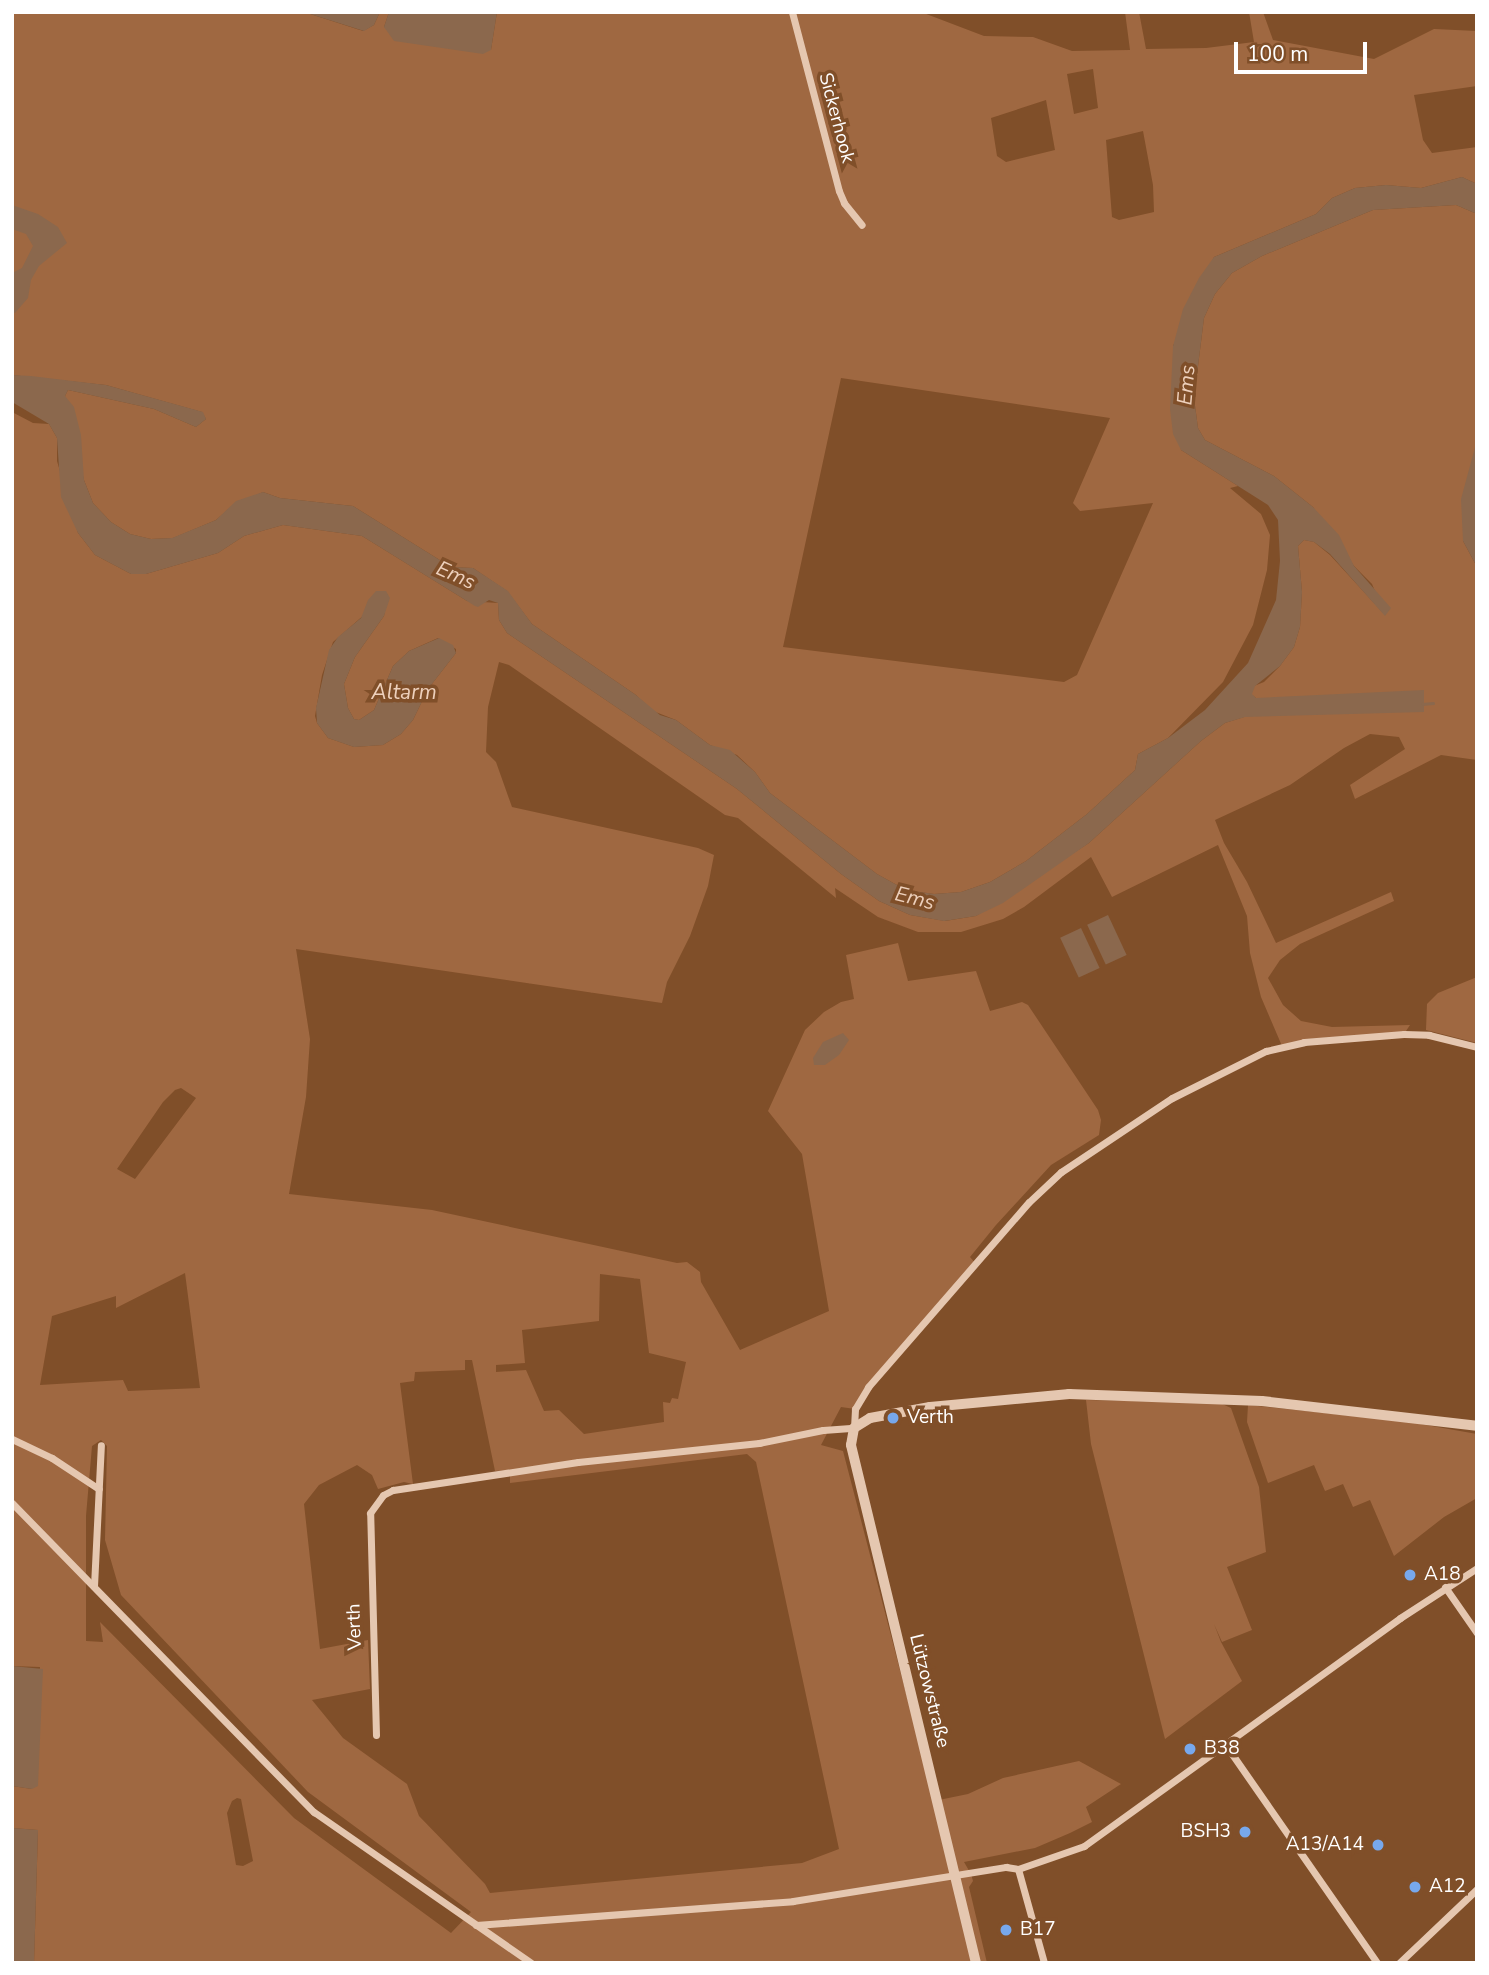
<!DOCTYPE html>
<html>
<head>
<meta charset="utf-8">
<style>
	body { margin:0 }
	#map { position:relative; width:1489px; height:1975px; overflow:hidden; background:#804f29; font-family:"Nunito Sans",sans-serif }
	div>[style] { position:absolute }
	.green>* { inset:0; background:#9f6841 }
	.water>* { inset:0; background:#8b684d; transform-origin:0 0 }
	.stream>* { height:2.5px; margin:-1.25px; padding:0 1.25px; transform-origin:1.25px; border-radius:1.25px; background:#8b684d }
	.minor>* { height:7px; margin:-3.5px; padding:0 3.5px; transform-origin:3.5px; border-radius:3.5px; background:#e5c7b0 }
	.tertiary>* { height:10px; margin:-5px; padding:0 5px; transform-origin:5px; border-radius:5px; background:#e5c7b0 }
	.dots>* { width:19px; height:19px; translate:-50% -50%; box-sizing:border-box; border:4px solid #804f29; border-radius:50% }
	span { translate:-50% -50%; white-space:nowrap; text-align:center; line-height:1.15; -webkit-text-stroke:7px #804f29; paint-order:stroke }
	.street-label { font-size:19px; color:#fff }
	.poi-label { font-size:19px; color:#fff }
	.left { translate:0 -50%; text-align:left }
	.right { translate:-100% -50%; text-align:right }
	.water-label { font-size:21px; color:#edd0bc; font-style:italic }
	.frame { position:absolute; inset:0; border:14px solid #fff; pointer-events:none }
	.scale { position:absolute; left:1234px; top:42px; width:133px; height:32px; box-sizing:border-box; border:4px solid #fff; border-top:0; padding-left:9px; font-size:21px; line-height:24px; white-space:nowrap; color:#fff; -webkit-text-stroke:5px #804f29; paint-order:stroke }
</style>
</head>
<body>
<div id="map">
	<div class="green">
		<i style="clip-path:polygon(evenodd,12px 12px,304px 12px,363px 31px,374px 25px,380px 12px,389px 12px,384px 27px,491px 50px,497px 12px,921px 12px,984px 36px,1033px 37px,1072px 51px,1130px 50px,1125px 12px,1139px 12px,1146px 49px,1206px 48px,1254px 42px,1249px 12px,1263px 12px,1273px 40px,1374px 59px,1434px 29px,1477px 31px,1477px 86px,1414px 95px,1423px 140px,1432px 153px,1477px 147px,1477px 184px,1462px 177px,1421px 188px,1386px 185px,1355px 188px,1332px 198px,1316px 214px,1214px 257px,1173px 346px,1181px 450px,1238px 486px,1230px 488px,1261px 514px,1270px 535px,1267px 570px,1253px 625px,1223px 682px,1168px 738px,1138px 754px,1135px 770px,1087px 814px,1026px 861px,990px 882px,961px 892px,934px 894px,906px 890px,877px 874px,770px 793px,755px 772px,737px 755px,710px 745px,676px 720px,653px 711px,636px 695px,532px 624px,507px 591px,473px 568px,451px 567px,353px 506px,280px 498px,263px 492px,232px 506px,216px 520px,173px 538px,151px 539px,130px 534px,111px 522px,93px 503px,84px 480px,65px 396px,68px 390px,154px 409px,196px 427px,206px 419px,202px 412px,106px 385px,12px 375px,12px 12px,1093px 69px,1098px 108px,1074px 114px,1067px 74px,1093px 69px,12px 12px,1046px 100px,1055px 150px,1006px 162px,997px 156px,991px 118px,1046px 100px,12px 12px,1143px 131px,1153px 185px,1154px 212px,1119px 220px,1112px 217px,1106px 140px,1143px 131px,12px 12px,841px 378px,1110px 418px,1073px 503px,1080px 511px,1153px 503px,1077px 675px,1064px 682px,783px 647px,841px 378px)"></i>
		<i style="clip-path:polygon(evenodd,1456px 205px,1477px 214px,1477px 440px,1463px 541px,1477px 567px,1477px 760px,1441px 755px,1355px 799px,1350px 785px,1405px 749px,1399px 737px,1370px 734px,1344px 748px,1290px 785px,1215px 820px,1224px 843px,1247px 882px,1276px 943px,1391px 892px,1394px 901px,1300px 944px,1280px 960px,1268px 978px,1283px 1005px,1301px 1021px,1332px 1027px,1410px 1025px,1404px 1034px,1282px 1046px,1261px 997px,1250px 953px,1247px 916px,1218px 845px,1112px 897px,1091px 857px,1024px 907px,1003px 919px,961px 932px,918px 932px,878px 917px,835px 888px,836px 898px,738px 818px,725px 815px,509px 665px,499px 662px,488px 707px,486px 752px,496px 762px,512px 807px,698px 848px,714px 855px,708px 886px,690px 936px,667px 982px,662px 1003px,296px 949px,310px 1039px,306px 1097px,289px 1194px,432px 1210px,677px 1263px,687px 1262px,700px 1272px,701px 1282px,740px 1350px,829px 1311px,802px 1154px,768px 1111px,805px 1030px,824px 1012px,841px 1002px,854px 999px,846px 955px,898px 943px,908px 981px,976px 971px,990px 1011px,1022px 1002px,1028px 1005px,1098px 1110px,1101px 1120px,1099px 1135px,1051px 1165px,996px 1225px,970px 1257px,976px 1264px,868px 1387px,855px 1409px,841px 1407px,821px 1445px,843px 1451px,934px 1801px,968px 1794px,1003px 1778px,1079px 1761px,1121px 1784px,1086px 1807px,1092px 1822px,1070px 1833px,1035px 1848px,964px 1862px,971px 1874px,973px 1881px,969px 1887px,987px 1963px,34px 1963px,38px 1830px,12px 1828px,12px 1786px,32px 1789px,40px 1667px,12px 1666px,12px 412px,33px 423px,49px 424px,57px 438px,57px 461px,78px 533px,95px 555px,131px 574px,146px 574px,218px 553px,244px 536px,283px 525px,362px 536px,467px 601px,498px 603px,499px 620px,507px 633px,737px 789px,841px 874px,879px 901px,910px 915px,945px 921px,976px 916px,1089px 843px,1201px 741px,1225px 723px,1244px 717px,1256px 698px,1251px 694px,1254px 686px,1264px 682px,1280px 666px,1294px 647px,1300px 627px,1302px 592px,1298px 546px,1304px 540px,1314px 542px,1330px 555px,1385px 615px,1372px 584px,1354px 566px,1313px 507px,1274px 476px,1205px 440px,1198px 428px,1194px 398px,1204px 318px,1215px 294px,1232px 273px,1262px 256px,1373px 210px,1456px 205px,388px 594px,384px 616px,355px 657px,344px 684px,348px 708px,354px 719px,359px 720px,374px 710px,393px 666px,409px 651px,438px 638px,456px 649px,456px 653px,428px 689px,413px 720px,401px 734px,383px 745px,354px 747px,328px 738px,317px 723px,315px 716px,322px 675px,333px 642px,388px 594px,1456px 205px,181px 1088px,196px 1098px,135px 1179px,117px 1169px,163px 1102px,175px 1090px,181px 1088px,1456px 205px,185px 1273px,200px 1388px,128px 1391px,123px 1380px,40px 1385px,52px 1316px,116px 1296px,116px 1308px,185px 1273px,1456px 205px,600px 1274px,640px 1279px,649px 1353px,686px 1362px,678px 1399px,672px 1398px,670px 1403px,663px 1402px,664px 1422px,584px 1434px,559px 1410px,544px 1411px,526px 1370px,496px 1372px,496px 1365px,525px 1363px,522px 1330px,599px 1321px,600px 1274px,1456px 205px,465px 1360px,472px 1360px,495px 1471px,510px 1470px,510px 1483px,747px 1454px,756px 1462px,839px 1849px,802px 1863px,490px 1893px,485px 1884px,419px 1816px,407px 1784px,343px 1738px,312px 1700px,370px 1689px,368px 1640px,320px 1649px,304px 1504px,319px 1485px,357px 1465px,372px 1475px,378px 1489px,404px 1482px,413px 1484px,400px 1383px,414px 1381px,415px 1372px,465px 1370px,465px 1360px,1456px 205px,101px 1440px,107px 1446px,105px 1540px,121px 1595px,308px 1792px,471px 1912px,451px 1933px,294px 1818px,100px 1622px,103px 1642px,86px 1641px,86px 1516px,92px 1446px,101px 1440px,1456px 205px,237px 1798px,241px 1799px,253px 1861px,243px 1866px,236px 1865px,227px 1813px,232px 1801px,237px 1798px)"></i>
		<i style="clip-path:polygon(1477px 977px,1477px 1043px,1426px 1030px,1427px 1004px,1438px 993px)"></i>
		<i style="clip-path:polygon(1086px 1400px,1220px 1403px,1231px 1408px,1259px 1487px,1266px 1552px,1227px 1567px,1252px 1630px,1222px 1642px,1214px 1624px,1221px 1642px,1242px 1681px,1165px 1739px,1091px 1444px)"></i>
		<i style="clip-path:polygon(1248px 1405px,1409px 1422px,1477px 1434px,1477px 1498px,1444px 1517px,1394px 1556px,1370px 1500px,1353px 1507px,1343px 1484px,1325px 1491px,1314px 1465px,1268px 1483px,1247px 1422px)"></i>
	</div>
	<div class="water">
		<i style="clip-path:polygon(304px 12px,380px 12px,374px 25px,364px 31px)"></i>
		<i style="clip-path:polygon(389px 12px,497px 12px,491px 50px,483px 54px,394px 41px,384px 27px)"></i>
		<i style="clip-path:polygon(1462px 177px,1477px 184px,1477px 214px,1456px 205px,1373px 210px,1262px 256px,1232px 273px,1215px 294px,1204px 318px,1194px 398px,1198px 428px,1205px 440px,1274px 476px,1313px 507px,1339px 535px,1354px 566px,1391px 608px,1385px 616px,1330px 554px,1314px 542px,1304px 540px,1298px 546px,1302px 592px,1300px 627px,1294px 647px,1280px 666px,1255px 686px,1252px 694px,1256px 698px,1424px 690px,1424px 712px,1245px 717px,1225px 723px,1201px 741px,1089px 843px,1003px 903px,976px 916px,944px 921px,910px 915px,879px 901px,841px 874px,737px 789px,507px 633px,499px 620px,498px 603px,489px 600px,478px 607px,475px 606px,362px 536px,283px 525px,244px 536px,218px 553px,146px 574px,131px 574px,95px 555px,78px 533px,61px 497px,57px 438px,49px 424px,12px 402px,12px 375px,31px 376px,106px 385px,203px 412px,206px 419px,196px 427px,154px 409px,68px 390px,65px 396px,74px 407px,81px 435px,84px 480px,93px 503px,111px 522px,130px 534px,151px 539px,172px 538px,216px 520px,236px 501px,263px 492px,280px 498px,353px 506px,451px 567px,473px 568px,508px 591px,532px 624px,636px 695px,660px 715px,676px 720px,710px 745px,730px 750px,755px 772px,770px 793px,877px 874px,906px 890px,934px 894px,961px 892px,990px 882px,1026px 861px,1087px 814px,1135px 770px,1138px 754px,1168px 738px,1205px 710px,1248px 663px,1276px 600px,1280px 561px,1278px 520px,1268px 505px,1181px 450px,1173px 434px,1170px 409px,1173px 346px,1183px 309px,1199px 278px,1214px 257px,1316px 214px,1332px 198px,1355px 188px,1386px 185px,1421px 188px)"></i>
		<i style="clip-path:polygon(12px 205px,38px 214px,58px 227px,67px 243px,39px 266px,31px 280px,28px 298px,15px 313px,12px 312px,12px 273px,22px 268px,33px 246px,26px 234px,12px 229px)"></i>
		<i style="clip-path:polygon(1477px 440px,1477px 567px,1463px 541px,1461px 499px)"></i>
		<i style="clip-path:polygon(376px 591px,386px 591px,390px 598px,384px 616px,355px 657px,344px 684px,348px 708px,354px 719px,359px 720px,374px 710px,393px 666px,409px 651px,439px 638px,453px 645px,456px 653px,428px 689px,413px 720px,401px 734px,383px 745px,354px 747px,328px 738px,317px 723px,316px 708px,329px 650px,338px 637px,361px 618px,368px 600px)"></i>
		<i style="left:1108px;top:915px;width:44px;height:23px;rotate:65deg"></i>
		<i style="left:1081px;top:928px;width:44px;height:23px;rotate:65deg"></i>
		<i style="clip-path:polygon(843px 1033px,849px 1040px,839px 1055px,825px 1065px,814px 1065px,813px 1058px,823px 1042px)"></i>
		<i style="clip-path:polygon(12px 1666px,43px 1669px,38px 1786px,32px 1789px,12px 1786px)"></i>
		<i style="clip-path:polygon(12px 1828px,38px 1830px,34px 1963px,12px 1963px)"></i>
	</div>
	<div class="stream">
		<i style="left:1422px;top:704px;width:11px;rotate:-5deg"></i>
	</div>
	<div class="minor">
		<i style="left:792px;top:12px;width:185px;rotate:75.3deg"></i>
		<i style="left:839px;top:191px;width:13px;rotate:67deg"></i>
		<i style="left:844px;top:203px;width:28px;rotate:51deg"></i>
		<i style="left:12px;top:1439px;width:44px;rotate:25.4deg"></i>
		<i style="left:52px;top:1458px;width:56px;rotate:33.4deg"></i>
		<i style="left:12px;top:1503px;width:432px;rotate:45.7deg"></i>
		<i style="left:314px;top:1812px;width:264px;rotate:34.8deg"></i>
		<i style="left:94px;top:1586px;width:141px;rotate:-87.2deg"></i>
		<i style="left:1445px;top:1587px;width:56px;rotate:55.2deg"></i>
		<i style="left:376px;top:1735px;width:222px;rotate:-91.5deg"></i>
		<i style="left:370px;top:1513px;width:22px;rotate:-54deg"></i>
		<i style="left:383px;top:1495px;width:11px;rotate:-27deg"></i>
		<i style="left:393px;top:1490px;width:187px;rotate:-8.6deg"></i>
		<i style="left:578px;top:1462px;width:182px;rotate:-6deg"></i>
		<i style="left:759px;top:1443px;width:65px;rotate:-11.5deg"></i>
		<i style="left:823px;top:1430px;width:31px;rotate:-4deg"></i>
		<i style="left:854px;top:1428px;width:19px;rotate:-87deg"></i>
		<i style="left:855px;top:1409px;width:26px;rotate:-59deg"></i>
		<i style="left:868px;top:1387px;width:245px;rotate:-49deg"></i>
		<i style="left:1029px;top:1202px;width:44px;rotate:-43.2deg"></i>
		<i style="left:1061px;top:1172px;width:133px;rotate:-33.7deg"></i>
		<i style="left:1172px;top:1098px;width:105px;rotate:-26.6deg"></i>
		<i style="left:1266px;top:1051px;width:39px;rotate:-13deg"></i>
		<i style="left:1304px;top:1042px;width:100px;rotate:-4.6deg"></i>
		<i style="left:1404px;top:1034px;width:25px;rotate:2deg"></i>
		<i style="left:1429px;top:1035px;width:49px;rotate:14deg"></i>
		<i style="left:1225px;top:1744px;width:267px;rotate:55.2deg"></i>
		<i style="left:1018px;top:1869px;width:98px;rotate:74.5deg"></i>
		<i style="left:476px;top:1925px;width:318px;rotate:-4.3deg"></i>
		<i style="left:793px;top:1901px;width:216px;rotate:-9.1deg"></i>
		<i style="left:1006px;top:1867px;width:12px;rotate:9deg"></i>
		<i style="left:1018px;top:1869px;width:70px;rotate:-19.2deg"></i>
		<i style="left:1084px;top:1846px;width:390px;rotate:-35.8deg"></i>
		<i style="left:1400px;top:1618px;width:92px;rotate:-33deg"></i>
		<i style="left:1399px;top:1963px;width:108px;rotate:-43.5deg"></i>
	</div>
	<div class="tertiary">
		<i style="left:976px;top:1963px;width:533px;rotate:-103.57deg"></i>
		<i style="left:851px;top:1445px;width:17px;rotate:-80deg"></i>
		<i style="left:854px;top:1428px;width:19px;rotate:-32deg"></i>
		<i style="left:870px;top:1418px;width:61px;rotate:-10.4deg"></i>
		<i style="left:930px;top:1407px;width:140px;rotate:-5.3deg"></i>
		<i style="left:1069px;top:1394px;width:193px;rotate:2.1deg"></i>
		<i style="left:1262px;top:1401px;width:216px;rotate:6.6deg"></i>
	</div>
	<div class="dots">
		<i style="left:893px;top:1418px;background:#77a8ec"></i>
		<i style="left:1410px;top:1575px;background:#77a8ec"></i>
		<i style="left:1190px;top:1749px;background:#77a8ec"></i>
		<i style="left:1245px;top:1832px;background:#77a8ec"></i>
		<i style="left:1378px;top:1845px;background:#77a8ec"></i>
		<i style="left:1415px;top:1887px;background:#77a8ec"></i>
		<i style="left:1006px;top:1930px;background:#77a8ec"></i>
	</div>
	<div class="street-label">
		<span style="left:836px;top:118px;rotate:75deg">Sickerhook</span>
		<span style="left:355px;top:1627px;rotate:-92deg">Verth</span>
		<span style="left:929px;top:1691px;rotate:76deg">Lützowstraße</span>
	</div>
	<div class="poi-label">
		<span class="left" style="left:907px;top:1418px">Verth</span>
		<span class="left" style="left:1424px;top:1575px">A18</span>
		<span class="left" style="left:1204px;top:1749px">B38</span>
		<span class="right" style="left:1231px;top:1832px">BSH3</span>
		<span class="right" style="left:1364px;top:1845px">A13/A14</span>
		<span class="left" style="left:1429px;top:1887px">A12</span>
		<span class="left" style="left:1020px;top:1930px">B17</span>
	</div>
	<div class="water-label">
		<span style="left:1186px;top:385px;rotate:-85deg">Ems</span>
		<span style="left:456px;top:575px;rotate:24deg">Ems</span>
		<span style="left:404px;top:692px">Altarm</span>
		<span style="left:915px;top:898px;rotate:14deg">Ems</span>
	</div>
	<div class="frame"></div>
	<div class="scale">100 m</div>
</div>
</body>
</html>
